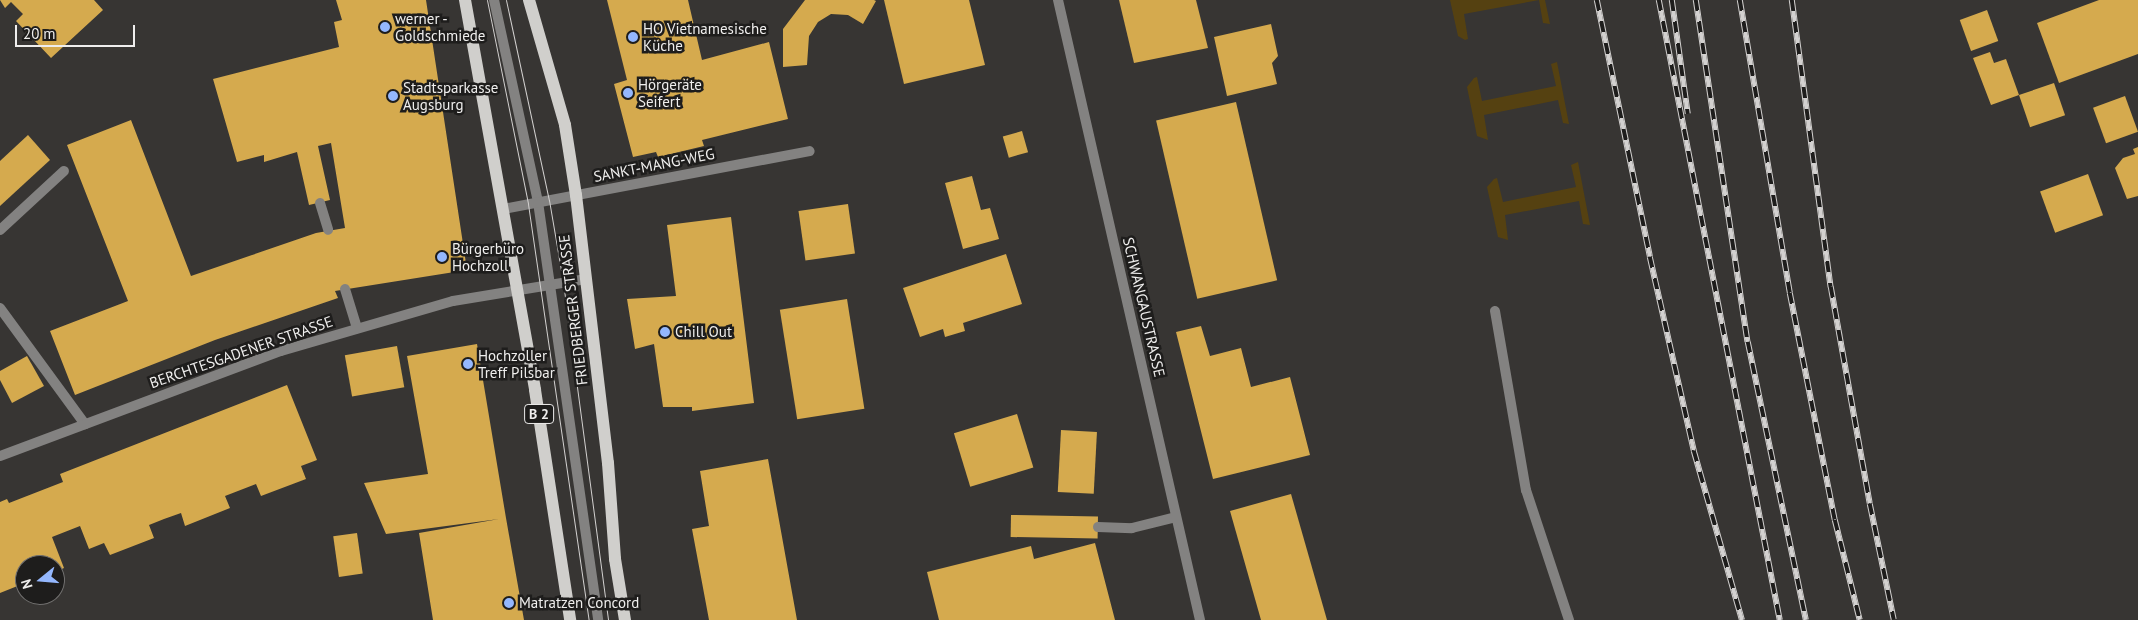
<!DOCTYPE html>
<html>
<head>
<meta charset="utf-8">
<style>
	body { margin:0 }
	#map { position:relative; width:2138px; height:620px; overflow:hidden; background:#373533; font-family:"PT Sans",sans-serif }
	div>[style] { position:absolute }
	.green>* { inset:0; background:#554111 }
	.building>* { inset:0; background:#d5aa4e; transform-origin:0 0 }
	.service>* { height:10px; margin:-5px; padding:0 5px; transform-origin:5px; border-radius:5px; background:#838281 }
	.minor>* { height:10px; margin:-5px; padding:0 5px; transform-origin:5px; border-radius:5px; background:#838281 }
	.primary>* { height:12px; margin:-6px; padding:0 6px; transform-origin:6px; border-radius:6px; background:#d0cfcc }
	.tram>* { height:1px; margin:-0.5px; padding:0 0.5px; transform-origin:0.5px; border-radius:0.5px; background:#d3d1d0 }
	.rail>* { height:5.5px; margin-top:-2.75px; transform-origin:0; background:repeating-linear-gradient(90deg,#1e1d1c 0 11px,#d3d1d0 0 22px); box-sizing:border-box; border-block:1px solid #d3d1d0 }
	.dots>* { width:14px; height:14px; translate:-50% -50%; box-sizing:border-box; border:2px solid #1e1d1c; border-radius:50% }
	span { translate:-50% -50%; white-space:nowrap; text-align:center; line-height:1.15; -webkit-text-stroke:5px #1e1d1c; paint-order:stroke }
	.shield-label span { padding:1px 4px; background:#1e1d1c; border:1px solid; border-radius:4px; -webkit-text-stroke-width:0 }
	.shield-label { font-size:14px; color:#efeeed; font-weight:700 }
	.poi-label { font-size:15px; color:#efeeed }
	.left { translate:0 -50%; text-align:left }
	.street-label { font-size:15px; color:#efeeed }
	.north { position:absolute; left:15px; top:555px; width:50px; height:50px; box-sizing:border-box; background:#1e1d1c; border:1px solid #727170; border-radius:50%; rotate:253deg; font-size:14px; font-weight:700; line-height:20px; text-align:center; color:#efeeed }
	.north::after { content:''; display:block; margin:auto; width:18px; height:22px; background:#94b7fd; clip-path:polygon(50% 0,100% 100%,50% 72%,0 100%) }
	.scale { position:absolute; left:15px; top:25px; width:120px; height:22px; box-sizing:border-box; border:2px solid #efeeed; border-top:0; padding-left:6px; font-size:15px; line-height:18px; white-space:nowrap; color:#efeeed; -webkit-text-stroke:4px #1e1d1c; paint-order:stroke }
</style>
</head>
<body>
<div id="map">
	<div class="green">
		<i style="clip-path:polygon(1450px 0,1545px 0,1550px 24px,1543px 23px,1539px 0,1464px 14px,1468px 39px,1465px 40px,1458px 36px)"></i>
		<i style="clip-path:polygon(1557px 62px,1569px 124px,1563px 123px,1558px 100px,1484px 115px,1488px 140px,1477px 136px,1467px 87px,1474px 78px,1477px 77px,1482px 101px,1556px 86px,1551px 64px)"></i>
		<i style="clip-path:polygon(1578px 162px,1590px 225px,1583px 224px,1579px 201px,1505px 215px,1508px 240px,1498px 237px,1487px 187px,1494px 179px,1497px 178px,1503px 202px,1576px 187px,1571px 165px)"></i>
	</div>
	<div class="building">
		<i style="clip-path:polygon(0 0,94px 0,103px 10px,51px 58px,16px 21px,23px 14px,11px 2px,5px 8px)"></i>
		<i style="clip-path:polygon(336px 0,426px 0,467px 270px,335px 291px,338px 298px,215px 340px,75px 395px,50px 331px,128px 301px,67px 145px,131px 120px,191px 276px,316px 233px,345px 228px,331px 143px,318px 146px,330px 200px,309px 205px,297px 152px,264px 162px,264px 155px,237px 162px,213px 79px,339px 47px,334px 22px,342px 20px)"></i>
		<i style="clip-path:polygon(607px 0,688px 0,702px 60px,769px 42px,788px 119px,702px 140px,704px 146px,658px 157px,656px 152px,633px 157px,614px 84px,627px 80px)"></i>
		<i style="clip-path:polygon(805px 0,874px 0,876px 1px,863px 24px,848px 15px,831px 14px,818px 22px,809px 36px,807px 65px,783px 67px,783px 29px)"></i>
		<i style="clip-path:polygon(884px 0,969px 0,985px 65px,904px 84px)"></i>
		<i style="clip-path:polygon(1119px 0,1196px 0,1208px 48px,1134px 63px)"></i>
		<i style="clip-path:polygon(2099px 0,2138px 0,2138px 54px,2059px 83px,2037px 23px)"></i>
		<i style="left:1987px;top:10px;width:33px;height:29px;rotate:70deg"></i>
		<i style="clip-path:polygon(1271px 24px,1278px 56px,1272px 63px,1277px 84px,1227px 96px,1214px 37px)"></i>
		<i style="clip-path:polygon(1990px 52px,1994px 63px,2006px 59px,2019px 95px,1991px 105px,1973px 58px)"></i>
		<i style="left:2054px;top:83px;width:34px;height:37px;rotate:71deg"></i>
		<i style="left:2125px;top:96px;width:38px;height:34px;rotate:70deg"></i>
		<i style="left:1236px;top:102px;width:183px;height:82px;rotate:77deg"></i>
		<i style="left:1022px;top:131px;width:22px;height:20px;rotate:74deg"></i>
		<i style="clip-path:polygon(28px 135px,50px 160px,0 206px,0 161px)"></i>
		<i style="clip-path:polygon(2138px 147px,2138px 196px,2127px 199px,2115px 168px,2123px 158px,2135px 154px,2133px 149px)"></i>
		<i style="left:2088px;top:174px;width:44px;height:51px;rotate:70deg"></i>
		<i style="clip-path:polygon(972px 176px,981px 210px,990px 208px,999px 239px,963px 249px,945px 183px)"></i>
		<i style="left:848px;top:204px;width:50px;height:50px;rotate:82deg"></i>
		<i style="clip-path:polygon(731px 217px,754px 403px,692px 411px,692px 407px,663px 407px,654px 344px,635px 349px,627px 299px,676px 296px,667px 225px)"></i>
		<i style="clip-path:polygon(1006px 254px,1022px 304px,963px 323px,965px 331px,945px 337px,943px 329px,920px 337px,903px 288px)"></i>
		<i style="left:847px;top:299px;width:111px;height:68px;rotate:81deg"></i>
		<i style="clip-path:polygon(1201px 326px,1210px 356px,1241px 348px,1251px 387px,1290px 377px,1310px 455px,1213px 479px,1176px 332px)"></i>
		<i style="clip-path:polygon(477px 344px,506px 518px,524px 620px,433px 620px,419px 533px,499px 519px,386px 534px,364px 483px,428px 474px,407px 356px)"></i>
		<i style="left:397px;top:346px;width:42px;height:53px;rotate:80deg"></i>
		<i style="clip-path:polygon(27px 356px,44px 386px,12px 403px,0 380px,0 371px)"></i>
		<i style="clip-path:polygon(287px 385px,317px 460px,301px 466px,306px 479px,261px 496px,256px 484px,225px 496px,230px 508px,185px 526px,181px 513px,164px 519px,149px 525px,154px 538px,110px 555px,104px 543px,89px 549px,80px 526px,52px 537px,64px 568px,55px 572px,55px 565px,25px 565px,25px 583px,0 593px,0 502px,7px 499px,9px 503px,63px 482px,60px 474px)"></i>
		<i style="left:1017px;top:414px;width:56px;height:66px;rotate:73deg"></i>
		<i style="left:1061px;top:430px;width:36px;height:62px;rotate:3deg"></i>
		<i style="clip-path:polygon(768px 459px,797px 620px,709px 620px,692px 529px,709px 526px,700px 471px)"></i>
		<i style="clip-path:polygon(1291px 494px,1327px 620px,1261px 620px,1230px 511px)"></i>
		<i style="left:1011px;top:515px;width:87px;height:22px;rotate:1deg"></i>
		<i style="left:357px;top:533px;width:41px;height:24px;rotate:82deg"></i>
		<i style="clip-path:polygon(1095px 543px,1115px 620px,939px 620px,927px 572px,1031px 546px,1034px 559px)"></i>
	</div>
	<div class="service">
		<i style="left:494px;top:0;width:207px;rotate:77.7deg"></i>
		<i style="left:538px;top:202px;width:422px;rotate:81.8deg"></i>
		<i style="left:320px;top:203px;width:28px;rotate:73deg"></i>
		<i style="left:0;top:230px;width:87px;rotate:-42.7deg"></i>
		<i style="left:345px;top:289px;width:41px;rotate:72.9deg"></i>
		<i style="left:0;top:308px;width:144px;rotate:53.8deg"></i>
		<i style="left:1495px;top:311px;width:182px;rotate:80.2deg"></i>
		<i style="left:1526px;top:490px;width:137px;rotate:71.7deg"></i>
		<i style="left:1098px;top:527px;width:34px;rotate:2deg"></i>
		<i style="left:1132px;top:528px;width:45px;rotate:-14deg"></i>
	</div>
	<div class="minor">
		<i style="left:1058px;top:0;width:636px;rotate:77.1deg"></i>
		<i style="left:503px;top:209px;width:312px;rotate:-10.7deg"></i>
		<i style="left:0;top:456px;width:300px;rotate:-20.5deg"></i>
		<i style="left:281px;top:351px;width:179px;rotate:-16.2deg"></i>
		<i style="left:453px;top:301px;width:135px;rotate:-9.4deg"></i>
	</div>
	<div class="primary">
		<i style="left:465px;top:0;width:396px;rotate:79.8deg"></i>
		<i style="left:535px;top:390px;width:233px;rotate:81.3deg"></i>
		<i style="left:529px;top:0;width:130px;rotate:73.9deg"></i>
		<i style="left:565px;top:125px;width:71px;rotate:81.1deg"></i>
		<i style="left:576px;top:195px;width:270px;rotate:83.2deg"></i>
		<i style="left:608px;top:463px;width:96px;rotate:85.8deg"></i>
		<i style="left:615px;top:559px;width:62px;rotate:80.7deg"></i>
	</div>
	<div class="tram">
		<i style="left:487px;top:0;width:208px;rotate:78.6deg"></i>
		<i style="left:528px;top:204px;width:420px;rotate:81.7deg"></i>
		<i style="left:506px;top:0;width:205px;rotate:77.9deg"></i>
		<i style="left:549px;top:200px;width:83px;rotate:80.3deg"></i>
		<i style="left:563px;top:282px;width:341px;rotate:82.4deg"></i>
	</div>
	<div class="rail">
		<i style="left:1597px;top:0;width:262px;rotate:78.3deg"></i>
		<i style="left:1650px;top:257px;width:199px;rotate:77.2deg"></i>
		<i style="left:1694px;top:451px;width:176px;rotate:74.1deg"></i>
		<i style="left:1659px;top:0;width:632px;rotate:78.96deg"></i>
		<i style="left:1672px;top:0;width:115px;rotate:82deg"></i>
		<i style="left:1696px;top:0;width:346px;rotate:81.4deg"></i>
		<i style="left:1748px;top:342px;width:284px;rotate:78.2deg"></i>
		<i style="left:1740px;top:0;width:297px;rotate:80.3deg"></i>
		<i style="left:1790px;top:293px;width:231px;rotate:78.8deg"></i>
		<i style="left:1835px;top:520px;width:103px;rotate:76deg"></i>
		<i style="left:1792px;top:0;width:290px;rotate:82.3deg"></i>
		<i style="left:1831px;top:287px;width:220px;rotate:79.8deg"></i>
		<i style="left:1870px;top:504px;width:118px;rotate:78.3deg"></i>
	</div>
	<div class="dots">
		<i style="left:385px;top:27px;background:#94b7fd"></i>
		<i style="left:633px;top:37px;background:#94b7fd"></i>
		<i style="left:628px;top:93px;background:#94b7fd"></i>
		<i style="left:393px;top:96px;background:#94b7fd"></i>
		<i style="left:442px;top:257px;background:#94b7fd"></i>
		<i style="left:665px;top:332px;background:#94b7fd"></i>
		<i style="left:468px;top:364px;background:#94b7fd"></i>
		<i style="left:509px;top:603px;background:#94b7fd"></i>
	</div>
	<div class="shield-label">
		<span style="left:539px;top:414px">B 2</span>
	</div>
	<div class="poi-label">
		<span class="left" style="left:395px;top:27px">werner -<br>Goldschmiede</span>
		<span class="left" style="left:643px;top:37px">HO Vietnamesische<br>Küche</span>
		<span class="left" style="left:638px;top:93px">Hörgeräte<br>Seifert</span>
		<span class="left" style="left:403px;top:96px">Stadtsparkasse<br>Augsburg</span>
		<span class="left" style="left:452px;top:257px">Bürgerbüro<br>Hochzoll</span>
		<span class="left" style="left:675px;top:332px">Chill Out</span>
		<span class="left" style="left:478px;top:364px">Hochzoller<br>Treff Pilsbar</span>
		<span class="left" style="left:519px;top:603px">Matratzen Concord</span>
	</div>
	<div class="street-label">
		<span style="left:654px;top:165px;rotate:-11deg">SANKT-MANG-WEG</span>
		<span style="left:1144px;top:307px;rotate:77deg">SCHWANGAUSTRASSE</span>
		<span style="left:573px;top:310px;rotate:-97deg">FRIEDBERGER STRASSE</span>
		<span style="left:241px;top:352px;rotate:-19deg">BERCHTESGADENER STRASSE</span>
	</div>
	<div class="north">N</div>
	<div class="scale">20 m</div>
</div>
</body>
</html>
